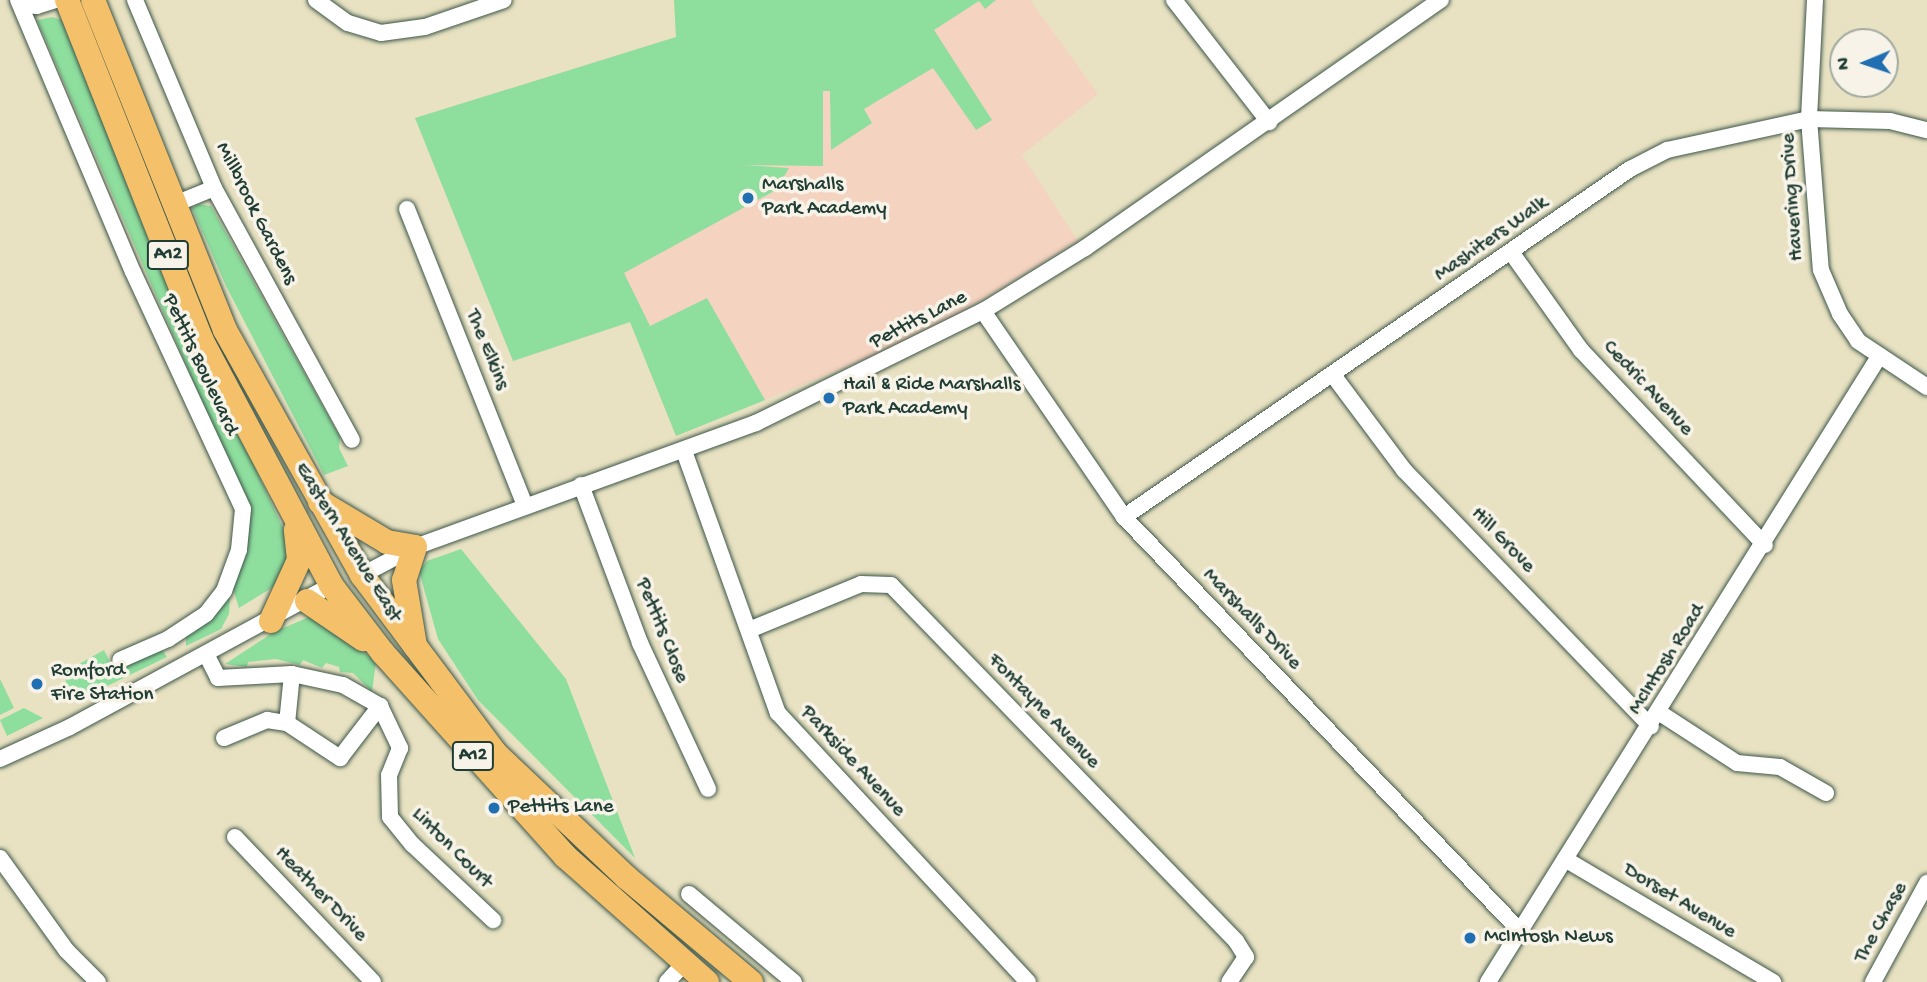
<!DOCTYPE html>
<html>
<head>
<meta charset="utf-8">
<style>
	body { margin:0 }
	#map { position:relative; width:1927px; height:982px; overflow:hidden; background:#e8e2c2; font-family:"Gochi Hand",sans-serif }
	div>[style] { position:absolute }
	.built>* { inset:0; background:#f4d3c0 }
	.green>* { inset:0; background:#8ede9e }
	.roads { filter:drop-shadow(0 0 2px #3d5649) drop-shadow(0 0 2px #3d5649) }
	.minor>* { height:16px; margin:-8px; padding:0 8px; transform-origin:8px; border-radius:8px; background:#fff }
	.trunk>* { height:24px; margin:-12px; padding:0 12px; transform-origin:12px; border-radius:12px; background:#f4c16a }
	.dots>* { width:19px; height:19px; translate:-50% -50%; box-sizing:border-box; border:4px solid #f7f3e8; border-radius:50% }
	span { translate:-50% -50%; white-space:nowrap; text-align:center; line-height:1.15; -webkit-text-stroke:7px #f7f3e8; paint-order:stroke }
	.shield-label span { padding:2px 5px; background:#f7f3e8; border:2px solid; border-radius:5px; -webkit-text-stroke-width:0 }
	.shield-label { font-size:19px; color:#1f3d34; font-weight:700 }
	.poi-label { font-size:21px; color:#1f3d34 }
	.left { translate:0 -50%; text-align:left }
	.street-label { font-size:21px; color:#1f3d34 }
	.north { position:absolute; left:1829px; top:28px; width:70px; height:70px; box-sizing:border-box; background:#f7f3e8; border:2px solid #a1aaa0; border-radius:50%; rotate:268deg; font-size:19px; font-weight:700; line-height:28px; text-align:center; color:#1f3d34 }
	.north::after { content:''; display:block; margin:auto; width:24px; height:32px; background:#1f6fb2; clip-path:polygon(50% 0,100% 100%,50% 72%,0 100%) }
</style>
</head>
<body>
<div id="map">
	<div class="built">
		<i style="clip-path:polygon(674px 0,1030px 0,1098px 94px,1022px 155px,1078px 241px,923px 336px,676px 436px,630px 322px,513px 361px,415px 118px,676px 37px)"></i>
	</div>
	<div class="green">
		<i style="clip-path:polygon(674px 0,996px 0,985px 9px,979px 1px,934px 30px,992px 120px,976px 130px,933px 68px,864px 109px,872px 123px,831px 150px,830px 91px,823px 91px,823px 166px,743px 165px,789px 168px,776px 190px,624px 273px,650px 326px,707px 298px,765px 400px,676px 436px,630px 322px,513px 361px,415px 118px,676px 37px)"></i>
		<i style="clip-path:polygon(52px 17px,62px 20px,164px 273px,285px 532px,288px 554px,275px 586px,239px 608px,233px 589px,248px 544px,248px 508px,37px 20px)"></i>
		<i style="clip-path:polygon(198px 204px,211px 206px,340px 437px,339px 448px,348px 466px,324px 475px,226px 286px,192px 208px)"></i>
		<i style="clip-path:polygon(461px 549px,566px 679px,635px 858px,478px 700px,438px 639px,419px 571px,427px 561px)"></i>
		<i style="clip-path:polygon(230px 594px,229px 614px,221px 629px,186px 646px,186px 632px)"></i>
		<i style="clip-path:polygon(309px 617px,331px 625px,376px 662px,372px 692px,353px 673px,340px 672px,339px 667px,326px 663px,322px 668px,303px 660px,300px 665px,276px 659px,248px 662px,247px 667px,225px 664px,274px 632px)"></i>
		<i style="clip-path:polygon(161px 648px,167px 657px,74px 702px,61px 669px,69px 664px,72px 668px,104px 650px,115px 672px)"></i>
		<i style="clip-path:polygon(0 679px,14px 708px,0 715px)"></i>
		<i style="clip-path:polygon(24px 708px,43px 718px,7px 736px,0 720px)"></i>
	</div>
	<div class="roads">
		<div class="minor">
			<i style="left:18px;top:0;width:295px;rotate:67.1deg"></i>
			<i style="left:133px;top:272px;width:261px;rotate:65.1deg"></i>
			<i style="left:243px;top:509px;width:41px;rotate:95.6deg"></i>
			<i style="left:239px;top:550px;width:44px;rotate:110.1deg"></i>
			<i style="left:224px;top:591px;width:29px;rotate:128deg"></i>
			<i style="left:206px;top:614px;width:45px;rotate:146.7deg"></i>
			<i style="left:168px;top:639px;width:52px;rotate:156.4deg"></i>
			<i style="left:135px;top:0;width:204px;rotate:67.2deg"></i>
			<i style="left:214px;top:188px;width:287px;rotate:61.3deg"></i>
			<i style="left:316px;top:0;width:39px;rotate:36deg"></i>
			<i style="left:348px;top:23px;width:34px;rotate:17deg"></i>
			<i style="left:381px;top:33px;width:44px;rotate:-7.8deg"></i>
			<i style="left:425px;top:27px;width:83px;rotate:-18.9deg"></i>
			<i style="left:1174px;top:0;width:155px;rotate:52.1deg"></i>
			<i style="left:1815px;top:0;width:119px;rotate:92.9deg"></i>
			<i style="left:1809px;top:119px;width:151px;rotate:85.5deg"></i>
			<i style="left:1821px;top:270px;width:48px;rotate:66.6deg"></i>
			<i style="left:1840px;top:314px;width:32px;rotate:56deg"></i>
			<i style="left:1858px;top:341px;width:83px;rotate:33.7deg"></i>
			<i style="left:21px;top:4px;width:16px;rotate:7deg"></i>
			<i style="left:37px;top:6px;width:19px;rotate:-18deg"></i>
			<i style="left:175px;top:204px;width:42px;rotate:-22.3deg"></i>
			<i style="left:407px;top:209px;width:320px;rotate:68.3deg"></i>
			<i style="left:1511px;top:252px;width:120px;rotate:54.5deg"></i>
			<i style="left:1581px;top:350px;width:268px;rotate:46.7deg"></i>
			<i style="left:983px;top:311px;width:250px;rotate:55.6deg"></i>
			<i style="left:1124px;top:517px;width:573px;rotate:46.27deg"></i>
			<i style="left:1333px;top:375px;width:119px;rotate:53.2deg"></i>
			<i style="left:1404px;top:470px;width:356px;rotate:46.1deg"></i>
			<i style="left:684px;top:451px;width:278px;rotate:70.3deg"></i>
			<i style="left:778px;top:713px;width:367px;rotate:47.1deg"></i>
			<i style="left:581px;top:485px;width:169px;rotate:69.5deg"></i>
			<i style="left:640px;top:643px;width:161px;rotate:65deg"></i>
			<i style="left:1124px;top:517px;width:614px;rotate:-34.52deg"></i>
			<i style="left:1630px;top:169px;width:42px;rotate:-27.2deg"></i>
			<i style="left:1667px;top:150px;width:145px;rotate:-12.3deg"></i>
			<i style="left:1809px;top:119px;width:81px;rotate:1.4deg"></i>
			<i style="left:1890px;top:121px;width:38px;rotate:14deg"></i>
			<i style="left:362px;top:575px;width:60px;rotate:-27.8deg"></i>
			<i style="left:415px;top:547px;width:363px;rotate:-20deg"></i>
			<i style="left:756px;top:423px;width:253px;rotate:-26.3deg"></i>
			<i style="left:983px;top:311px;width:120px;rotate:-31.7deg"></i>
			<i style="left:1085px;top:248px;width:434px;rotate:-34.9deg"></i>
			<i style="left:749px;top:630px;width:121px;rotate:-22.3deg"></i>
			<i style="left:861px;top:584px;width:30px;rotate:2deg"></i>
			<i style="left:891px;top:585px;width:496px;rotate:45.9deg"></i>
			<i style="left:1236px;top:941px;width:19px;rotate:58deg"></i>
			<i style="left:1246px;top:957px;width:30px;rotate:124deg"></i>
			<i style="left:206px;top:654px;width:27px;rotate:63deg"></i>
			<i style="left:218px;top:678px;width:74px;rotate:-3.1deg"></i>
			<i style="left:292px;top:674px;width:52px;rotate:12.2deg"></i>
			<i style="left:343px;top:685px;width:43px;rotate:29.6deg"></i>
			<i style="left:380px;top:706px;width:47px;rotate:64.5deg"></i>
			<i style="left:400px;top:748px;width:29px;rotate:112deg"></i>
			<i style="left:389px;top:775px;width:42px;rotate:88.6deg"></i>
			<i style="left:390px;top:817px;width:36px;rotate:51deg"></i>
			<i style="left:413px;top:845px;width:110px;rotate:43.2deg"></i>
			<i style="left:292px;top:674px;width:49px;rotate:95.8deg"></i>
			<i style="left:287px;top:723px;width:64px;rotate:33.4deg"></i>
			<i style="left:340px;top:758px;width:66px;rotate:-52.4deg"></i>
			<i style="left:1660px;top:713px;width:92px;rotate:33deg"></i>
			<i style="left:1737px;top:763px;width:43px;rotate:5.3deg"></i>
			<i style="left:1780px;top:767px;width:53px;rotate:29.5deg"></i>
			<i style="left:224px;top:738px;width:47px;rotate:-22.7deg"></i>
			<i style="left:267px;top:720px;width:20px;rotate:9deg"></i>
			<i style="left:0;top:759px;width:77px;rotate:-24.6deg"></i>
			<i style="left:70px;top:727px;width:297px;rotate:-28.5deg"></i>
			<i style="left:235px;top:837px;width:200px;rotate:46.4deg"></i>
			<i style="left:0;top:858px;width:113px;rotate:54.3deg"></i>
			<i style="left:66px;top:950px;width:45px;rotate:45deg"></i>
			<i style="left:1565px;top:859px;width:242px;rotate:30.6deg"></i>
			<i style="left:689px;top:894px;width:137px;rotate:40deg"></i>
			<i style="left:667px;top:982px;width:26px;rotate:-47deg"></i>
			<i style="left:1488px;top:982px;width:736px;rotate:-57.99deg"></i>
			<i style="left:1873px;top:982px;width:113px;rotate:-61.4deg"></i>
		</div>
		<div class="trunk">
			<i style="left:67px;top:0;width:365px;rotate:68.4deg"></i>
			<i style="left:201px;top:339px;width:278px;rotate:62.1deg"></i>
			<i style="left:331px;top:585px;width:86px;rotate:52.6deg"></i>
			<i style="left:383px;top:653px;width:273px;rotate:48.1deg"></i>
			<i style="left:565px;top:856px;width:190px;rotate:41.6deg"></i>
			<i style="left:93px;top:0;width:355px;rotate:68.2deg"></i>
			<i style="left:225px;top:330px;width:281px;rotate:60.8deg"></i>
			<i style="left:362px;top:575px;width:224px;rotate:53.2deg"></i>
			<i style="left:496px;top:754px;width:180px;rotate:43.4deg"></i>
			<i style="left:627px;top:878px;width:162px;rotate:40deg"></i>
			<i style="left:320px;top:502px;width:78px;rotate:30.8deg"></i>
			<i style="left:387px;top:542px;width:28px;rotate:10deg"></i>
			<i style="left:415px;top:547px;width:35px;rotate:108deg"></i>
			<i style="left:404px;top:580px;width:67px;rotate:80.5deg"></i>
			<i style="left:307px;top:601px;width:68px;rotate:34.2deg"></i>
			<i style="left:271px;top:621px;width:67px;rotate:-65.3deg"></i>
			<i style="left:299px;top:560px;width:30px;rotate:-96deg"></i>
		</div>
	</div>
	<div class="dots">
		<i style="left:748px;top:198px;background:#1f6fb2"></i>
		<i style="left:829px;top:398px;background:#1f6fb2"></i>
		<i style="left:37px;top:684px;background:#1f6fb2"></i>
		<i style="left:494px;top:808px;background:#1f6fb2"></i>
		<i style="left:1470px;top:938px;background:#1f6fb2"></i>
	</div>
	<div class="shield-label">
		<span style="left:168px;top:255px">A12</span>
		<span style="left:473px;top:756px">A12</span>
	</div>
	<div class="poi-label">
		<span class="left" style="left:762px;top:198px">Marshalls<br>Park Academy</span>
		<span class="left" style="left:843px;top:398px">Hail &amp; Ride Marshalls<br>Park Academy</span>
		<span class="left" style="left:51px;top:684px">Romford<br>Fire Station</span>
		<span class="left" style="left:508px;top:808px">Pettits Lane</span>
		<span class="left" style="left:1484px;top:938px">McIntosh News</span>
	</div>
	<div class="street-label">
		<span style="left:1794px;top:197px;rotate:-94deg">Havering Drive</span>
		<span style="left:255px;top:214px;rotate:63deg">Millbrook Gardens</span>
		<span style="left:1492px;top:240px;rotate:-35deg">Mashiters Walk</span>
		<span style="left:919px;top:321px;rotate:-27deg">Pettits Lane</span>
		<span style="left:486px;top:350px;rotate:68deg">The Elkins</span>
		<span style="left:199px;top:365px;rotate:65deg">Pettits Boulevard</span>
		<span style="left:1647px;top:389px;rotate:47deg">Cedric Avenue</span>
		<span style="left:1502px;top:541px;rotate:46deg">Hill Grove</span>
		<span style="left:347px;top:543px;rotate:58deg">Eastern Avenue East</span>
		<span style="left:1251px;top:620px;rotate:46deg">Marshalls Drive</span>
		<span style="left:661px;top:631px;rotate:68deg">Pettits Close</span>
		<span style="left:1668px;top:660px;rotate:-58deg">McIntosh Road</span>
		<span style="left:1043px;top:712px;rotate:46deg">Fontayne Avenue</span>
		<span style="left:852px;top:762px;rotate:47deg">Parkside Avenue</span>
		<span style="left:451px;top:849px;rotate:45deg">Linton Court</span>
		<span style="left:320px;top:895px;rotate:46deg">Heather Drive</span>
		<span style="left:1679px;top:902px;rotate:31deg">Dorset Avenue</span>
		<span style="left:1882px;top:923px;rotate:-61deg">The Chase</span>
	</div>
	<div class="north">N</div>
</div>
</body>
</html>
